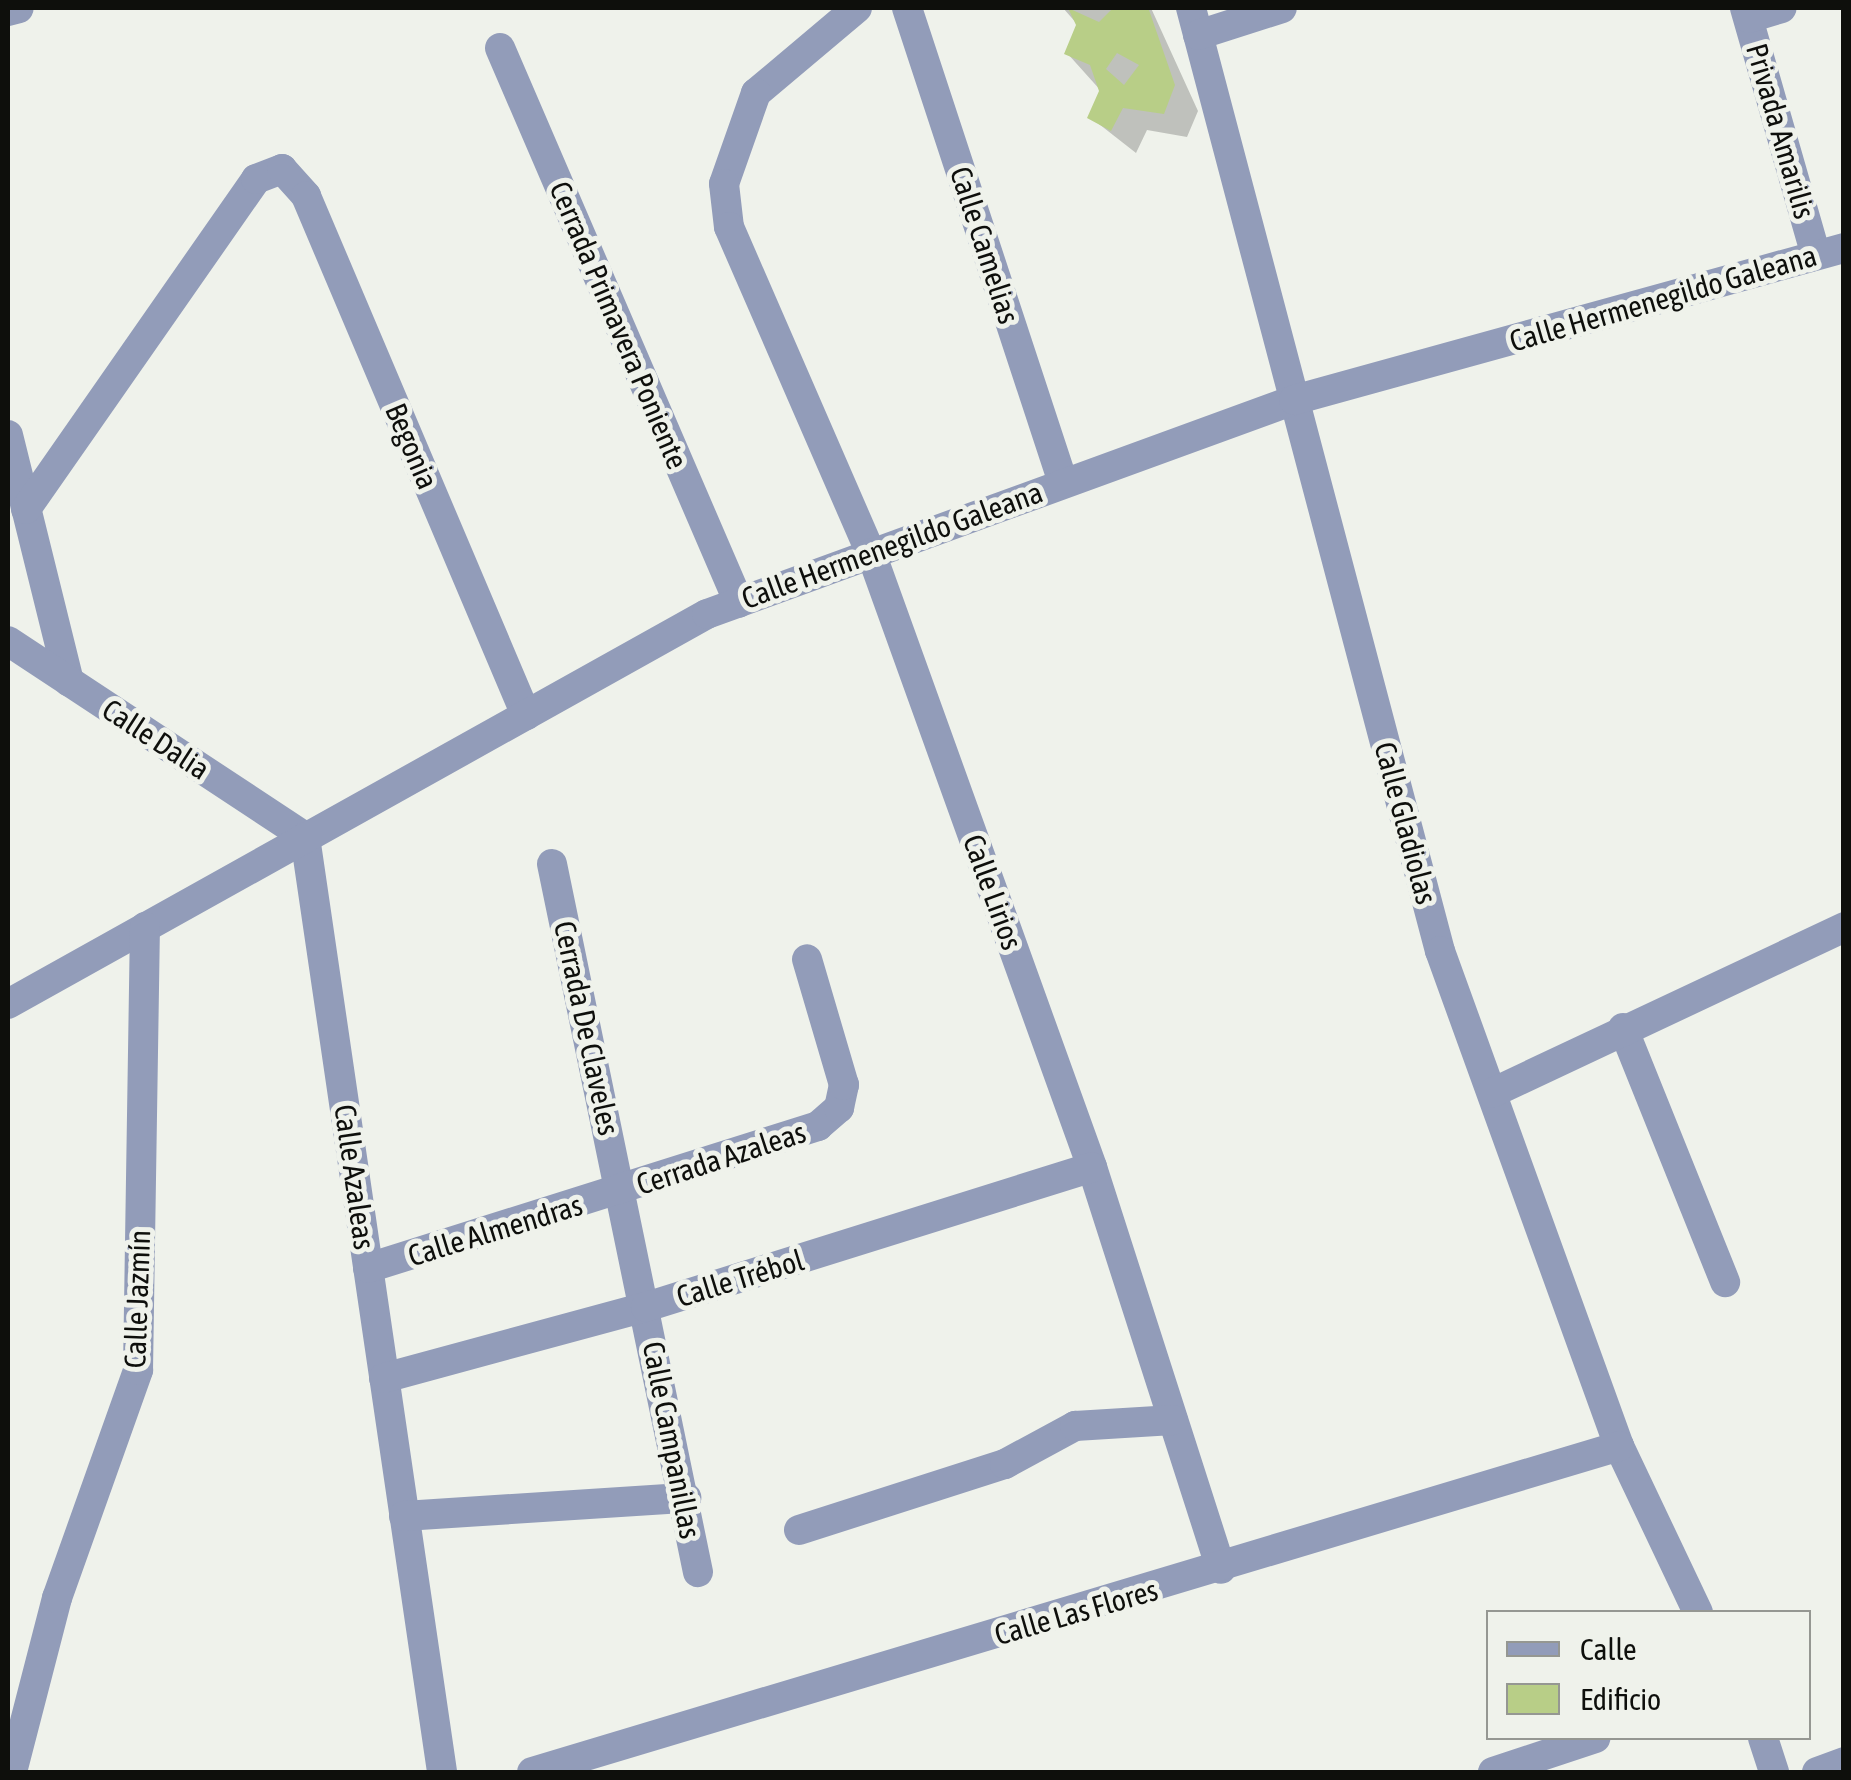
<!DOCTYPE html>
<html>
<head>
<meta charset="utf-8">
<style>
	body { margin:0 }
	#map { position:relative; width:1851px; height:1780px; overflow:hidden; background:#eff2eb; font-family:"Asap Condensed",sans-serif }
	div>[style] { position:absolute }
	.shadow>* { inset:0; background:#0003 }
	.building>* { inset:0; background:#b8ce87 }
	.minor>* { height:30px; margin:-15px; padding:0 15px; transform-origin:15px; border-radius:15px; background:#929cb9 }
	span { translate:-50% -50%; white-space:nowrap; text-align:center; line-height:1.15; -webkit-text-stroke:10px #eff2eb; paint-order:stroke }
	.street-label { font-size:30px; color:#0e0f0c }
	.frame { position:absolute; inset:0; border:10px solid #0e0f0c; pointer-events:none }
	.legend { position:absolute; left:1486px; top:1610px; width:325px; height:130px; box-sizing:border-box; background:#eff2eb; border:2px solid #959792; margin:0; padding:12px 18px; list-style:none; font-size:30px; color:#0e0f0c }
	.legend li { display:flex; align-items:center; gap:20px; height:50px }
	.legend b { width:50px; border:2px solid #959792 }
</style>
</head>
<body>
<div id="map">
	<div class="shadow">
		<i style="clip-path:polygon(1063px 8px,1151px 8px,1198px 111px,1187px 137px,1147px 130px,1136px 153px,1090px 117px,1102px 92px,1067px 53px,1078px 25px)"></i>
	</div>
	<div class="building">
		<i style="clip-path:polygon(evenodd,1068px 8px,1099px 22px,1113px 8px,1149px 10px,1175px 85px,1164px 114px,1123px 108px,1111px 131px,1087px 118px,1099px 91px,1090px 65px,1064px 54px,1076px 25px,1068px 8px,1117px 53px,1139px 65px,1124px 85px,1106px 69px,1117px 53px)"></i>
	</div>
	<div class="minor">
		<i style="left:857px;top:8px;width:132px;rotate:139.9deg"></i>
		<i style="left:756px;top:93px;width:96px;rotate:109.4deg"></i>
		<i style="left:724px;top:184px;width:43px;rotate:83.4deg"></i>
		<i style="left:729px;top:227px;width:356px;rotate:66.5deg"></i>
		<i style="left:871px;top:553px;width:653px;rotate:70.2deg"></i>
		<i style="left:1092px;top:1167px;width:422px;rotate:72.2deg"></i>
		<i style="left:907px;top:8px;width:499px;rotate:71.8deg"></i>
		<i style="left:1191px;top:8px;width:975px;rotate:75.21deg"></i>
		<i style="left:1440px;top:951px;width:526px;rotate:70.12deg"></i>
		<i style="left:1619px;top:1446px;width:184px;rotate:64.6deg"></i>
		<i style="left:1745px;top:8px;width:257px;rotate:74deg"></i>
		<i style="left:8px;top:11px;width:11px;rotate:-15deg"></i>
		<i style="left:1749px;top:18px;width:34px;rotate:-17deg"></i>
		<i style="left:1198px;top:35px;width:88px;rotate:-17.8deg"></i>
		<i style="left:500px;top:48px;width:604px;rotate:66.7deg"></i>
		<i style="left:8px;top:435px;width:254px;rotate:76.1deg"></i>
		<i style="left:26px;top:509px;width:402px;rotate:-55.1deg"></i>
		<i style="left:256px;top:179px;width:28px;rotate:-21deg"></i>
		<i style="left:282px;top:169px;width:36px;rotate:48deg"></i>
		<i style="left:306px;top:196px;width:564px;rotate:67.03deg"></i>
		<i style="left:8px;top:641px;width:356px;rotate:33.4deg"></i>
		<i style="left:305px;top:837px;width:945px;rotate:81.66deg"></i>
		<i style="left:552px;top:864px;width:723px;rotate:78.35deg"></i>
		<i style="left:8px;top:1004px;width:800px;rotate:-29.16deg"></i>
		<i style="left:707px;top:614px;width:625px;rotate:-20.03deg"></i>
		<i style="left:1294px;top:400px;width:571px;rotate:-15.45deg"></i>
		<i style="left:1623px;top:1028px;width:274px;rotate:68.1deg"></i>
		<i style="left:1492px;top:1093px;width:389px;rotate:-25.2deg"></i>
		<i style="left:368px;top:1268px;width:472px;rotate:-17.5deg"></i>
		<i style="left:818px;top:1126px;width:28px;rotate:-41deg"></i>
		<i style="left:839px;top:1108px;width:24px;rotate:-78deg"></i>
		<i style="left:844px;top:1085px;width:131px;rotate:-106.4deg"></i>
		<i style="left:384px;top:1378px;width:271px;rotate:-15.2deg"></i>
		<i style="left:646px;top:1307px;width:467px;rotate:-17.4deg"></i>
		<i style="left:404px;top:1516px;width:283px;rotate:-3.7deg"></i>
		<i style="left:799px;top:1530px;width:216px;rotate:-17.8deg"></i>
		<i style="left:1005px;top:1464px;width:80px;rotate:-28.5deg"></i>
		<i style="left:1075px;top:1426px;width:98px;rotate:-3.5deg"></i>
		<i style="left:1763px;top:1738px;width:36px;rotate:72deg"></i>
		<i style="left:12px;top:1772px;width:180px;rotate:-75.5deg"></i>
		<i style="left:57px;top:1598px;width:242px;rotate:-70.4deg"></i>
		<i style="left:138px;top:1370px;width:443px;rotate:-89.1deg"></i>
		<i style="left:532px;top:1772px;width:1135px;rotate:-16.69deg"></i>
		<i style="left:1493px;top:1772px;width:108px;rotate:-18.4deg"></i>
		<i style="left:1817px;top:1772px;width:29px;rotate:-20deg"></i>
	</div>
	<div class="street-label">
		<span style="left:1781px;top:131px;rotate:74deg">Privada Amarilis</span>
		<span style="left:985px;top:245px;rotate:72deg">Calle Camelias</span>
		<span style="left:1663px;top:298px;rotate:-16deg">Calle Hermenegildo Galeana</span>
		<span style="left:619px;top:325px;rotate:67deg">Cerrada Primavera Poniente</span>
		<span style="left:412px;top:446px;rotate:67deg">Begonia</span>
		<span style="left:892px;top:545px;rotate:-20deg">Calle Hermenegildo Galeana</span>
		<span style="left:156px;top:739px;rotate:33deg">Calle Dalia</span>
		<span style="left:1406px;top:823px;rotate:75deg">Calle Gladiolas</span>
		<span style="left:993px;top:892px;rotate:70deg">Calle Lirios</span>
		<span style="left:587px;top:1028px;rotate:78deg">Cerrada De Claveles</span>
		<span style="left:721px;top:1158px;rotate:-18deg">Cerrada Azaleas</span>
		<span style="left:355px;top:1177px;rotate:82deg">Calle Azaleas</span>
		<span style="left:495px;top:1230px;rotate:-17deg">Calle Almendras</span>
		<span style="left:740px;top:1278px;rotate:-17deg">Calle Trébol</span>
		<span style="left:137px;top:1299px;rotate:-88deg">Calle Jazmín</span>
		<span style="left:672px;top:1440px;rotate:79deg">Calle Campanillas</span>
		<span style="left:1076px;top:1612px;rotate:-16deg">Calle Las Flores</span>
	</div>
	<div class="frame"></div>
	<ul class="legend">
	<li><b style="height:12px;background:#929cb9"></b>Calle</li>
	<li><b style="height:28px;background:#b8ce87"></b>Edificio</li>
	</ul>
</div>
</body>
</html>
